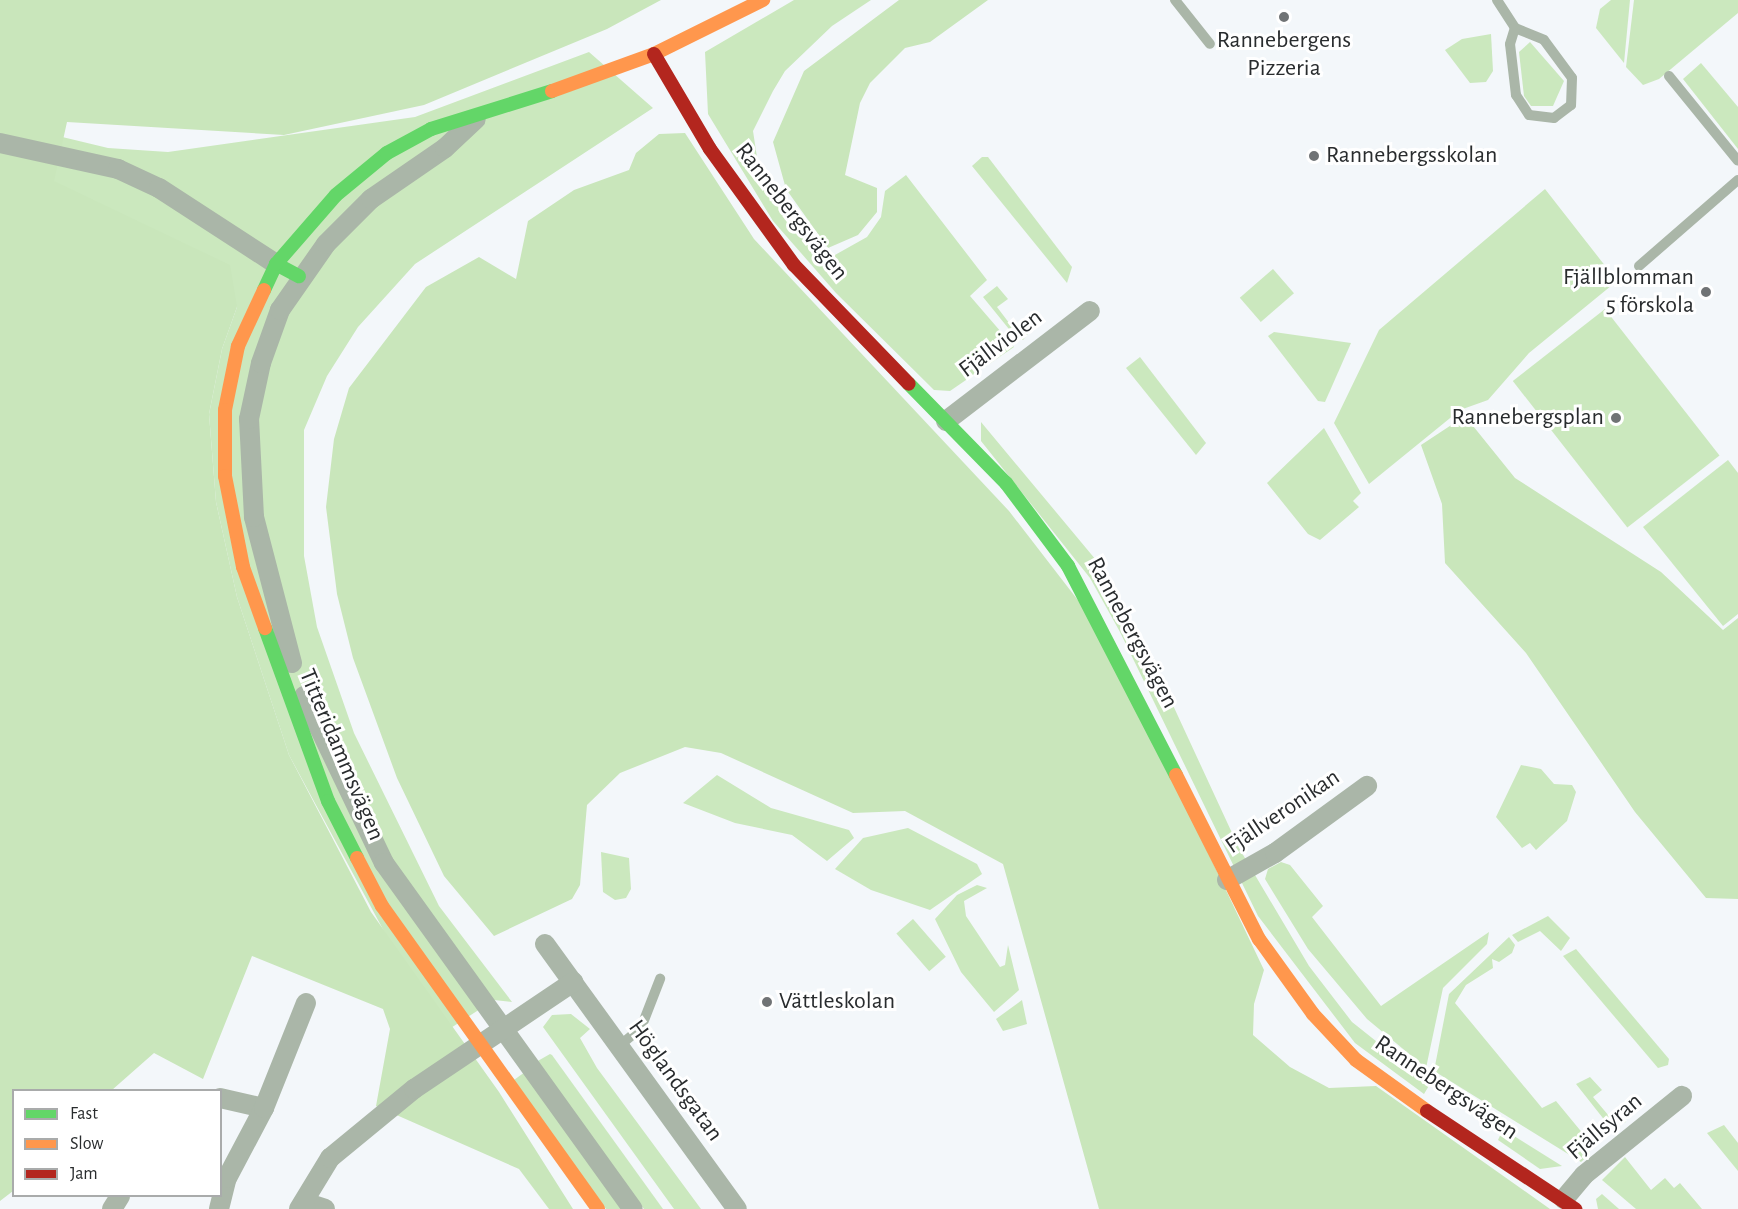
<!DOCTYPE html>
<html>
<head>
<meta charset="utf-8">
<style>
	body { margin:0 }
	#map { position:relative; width:1738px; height:1209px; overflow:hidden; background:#f3f7fa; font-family:"Alegreya Sans",sans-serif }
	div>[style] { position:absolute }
	.green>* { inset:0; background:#cbe8be; transform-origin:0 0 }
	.forest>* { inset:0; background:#c9e6bb }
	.lane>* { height:10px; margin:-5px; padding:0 5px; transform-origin:5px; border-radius:5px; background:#aab6a8 }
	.street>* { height:20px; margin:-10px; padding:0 10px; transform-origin:10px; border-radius:10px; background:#aab6a8 }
	.fast>* { height:14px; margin:-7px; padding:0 7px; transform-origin:7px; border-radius:7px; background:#63d668 }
	.slow>* { height:14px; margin:-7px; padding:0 7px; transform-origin:7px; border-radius:7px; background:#ff974d }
	.jam>* { height:14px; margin:-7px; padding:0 7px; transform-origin:7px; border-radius:7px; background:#b3261e }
	.dots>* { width:16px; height:16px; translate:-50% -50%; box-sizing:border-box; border:3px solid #fff; border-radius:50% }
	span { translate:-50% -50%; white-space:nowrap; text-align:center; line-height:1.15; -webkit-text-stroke:6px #fff; paint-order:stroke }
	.poi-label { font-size:24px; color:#292c2e }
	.left { translate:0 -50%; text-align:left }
	.right { translate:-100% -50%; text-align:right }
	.street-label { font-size:24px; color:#292c2e }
	.legend { position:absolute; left:12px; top:1089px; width:210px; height:108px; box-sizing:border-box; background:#fff; border:2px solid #a9abab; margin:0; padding:8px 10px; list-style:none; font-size:18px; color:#292c2e }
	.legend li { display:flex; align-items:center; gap:12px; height:30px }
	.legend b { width:30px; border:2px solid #a9abab }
</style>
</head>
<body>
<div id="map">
	<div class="green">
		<i style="clip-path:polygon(794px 0,871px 0,832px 26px,785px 71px,773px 91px,753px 131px,760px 177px,826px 260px,867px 237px,881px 217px,885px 191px,906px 175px,987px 280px,970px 296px,1014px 347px,950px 391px,934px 390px,836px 293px,773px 221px,708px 114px,705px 52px)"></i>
		<i style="clip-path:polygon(1611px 0,1630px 0,1624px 63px,1596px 28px,1600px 9px)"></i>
		<i style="clip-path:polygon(1634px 0,1738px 0,1738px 13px,1659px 79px,1643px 85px,1626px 67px)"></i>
		<i style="clip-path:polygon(1491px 34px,1493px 71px,1486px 82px,1470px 83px,1445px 50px,1462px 39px)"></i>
		<i style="clip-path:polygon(1530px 42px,1564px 81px,1553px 106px,1531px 106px,1524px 96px,1519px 52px)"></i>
		<i style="clip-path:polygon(589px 52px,653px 108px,415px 264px,358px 327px,327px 376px,304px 430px,304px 556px,317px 627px,354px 733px,439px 906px,512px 1002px,494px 1000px,440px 1035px,289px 755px,237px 597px,216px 502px,209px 414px,222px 349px,237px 307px,0 160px,0 122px,108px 148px,168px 152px,415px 117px)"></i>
		<i style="clip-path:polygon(1701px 63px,1738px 107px,1738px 149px,1683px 79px)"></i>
		<i style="clip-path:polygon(982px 157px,988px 157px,1072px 267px,1067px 283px,972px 166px)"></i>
		<i style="clip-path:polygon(1545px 189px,1617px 281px,1529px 353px,1488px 400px,1460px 410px,1369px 484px,1334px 423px,1379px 330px)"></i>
		<i style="left:1273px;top:269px;width:32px;height:44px;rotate:49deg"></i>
		<i style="clip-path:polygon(997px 286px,1008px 299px,997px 307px,1019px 336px,1039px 321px,1023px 340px,1017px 339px,983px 297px)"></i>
		<i style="left:1605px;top:309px;width:186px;height:117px;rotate:52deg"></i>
		<i style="clip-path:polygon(1274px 332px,1351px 343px,1325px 402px,1318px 401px,1268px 336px)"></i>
		<i style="clip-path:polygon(1140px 357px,1206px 443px,1196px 455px,1126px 368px)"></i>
		<i style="clip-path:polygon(981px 422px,1096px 560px,1165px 688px,1239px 848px,1309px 966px,1352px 1022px,1430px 1084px,1424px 1094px,1355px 1043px,1258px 916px,1120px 632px,1090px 578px,981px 441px)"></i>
		<i style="clip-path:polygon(1324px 428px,1361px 493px,1353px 501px,1359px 507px,1320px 540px,1308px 534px,1267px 483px)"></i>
		<i style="clip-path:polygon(1728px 460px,1738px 473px,1738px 614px,1723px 626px,1643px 527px)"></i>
		<i style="clip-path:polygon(1521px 765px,1541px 769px,1554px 784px,1572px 785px,1576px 792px,1567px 821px,1536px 850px,1530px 843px,1522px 848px,1496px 817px)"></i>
		<i style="clip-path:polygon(717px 775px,771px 808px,849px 830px,854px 838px,827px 861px,792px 835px,735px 823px,683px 803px)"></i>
		<i style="clip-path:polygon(908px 828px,977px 864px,982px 874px,930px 910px,871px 890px,835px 869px,863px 838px)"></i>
		<i style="clip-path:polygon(601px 852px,629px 858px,631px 889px,626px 898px,615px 900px,603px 892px)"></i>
		<i style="clip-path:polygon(1281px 862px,1290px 865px,1323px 906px,1312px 917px,1381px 1006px,1489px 932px,1487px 944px,1443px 988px,1426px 1068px,1367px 1019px,1308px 949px,1265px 879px,1268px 869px)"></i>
		<i style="clip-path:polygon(977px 885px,987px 888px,964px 901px,966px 916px,1000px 967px,1005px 965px,1008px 945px,1019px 990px,994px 1012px,961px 972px,935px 919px,957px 895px)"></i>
		<i style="clip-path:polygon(1548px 916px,1570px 938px,1561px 951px,1540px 931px,1518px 942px,1512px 935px)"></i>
		<i style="left:913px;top:919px;width:50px;height:22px;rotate:49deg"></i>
		<i style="clip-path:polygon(1509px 937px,1515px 945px,1512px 953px,1499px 962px,1492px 959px,1493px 968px,1466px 985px,1455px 1003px,1542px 1108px,1556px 1101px,1589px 1141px,1590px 1154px,1581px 1162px,1434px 1071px,1449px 994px)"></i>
		<i style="clip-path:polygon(1576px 949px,1669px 1059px,1668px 1065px,1658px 1068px,1563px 956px)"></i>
		<i style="clip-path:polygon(1022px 1000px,1027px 1024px,1003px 1031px,996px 1019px)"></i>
		<i style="clip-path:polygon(571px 1014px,590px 1029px,580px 1038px,597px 1068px,701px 1209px,674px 1209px,543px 1027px,552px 1015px)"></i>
		<i style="clip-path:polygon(550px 1054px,552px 1055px,663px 1209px,644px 1209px,536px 1062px)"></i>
		<i style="left:525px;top:1072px;width:168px;height:15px;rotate:54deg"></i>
		<i style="clip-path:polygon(1590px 1077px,1602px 1090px,1593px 1097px,1614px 1122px,1625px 1115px,1626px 1122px,1613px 1126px,1606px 1122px,1576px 1084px)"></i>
		<i style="clip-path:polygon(1724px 1125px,1738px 1143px,1738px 1171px,1707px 1133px)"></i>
		<i style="clip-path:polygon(1503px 1129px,1562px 1166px,1540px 1169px,1498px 1140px)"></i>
		<i style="clip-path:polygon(1625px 1157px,1651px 1190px,1665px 1178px,1674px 1188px,1680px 1183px,1702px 1209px,1636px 1209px,1602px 1180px)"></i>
		<i style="clip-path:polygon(1602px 1194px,1619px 1209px,1598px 1209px,1596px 1199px)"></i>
	</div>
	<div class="forest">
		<i style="clip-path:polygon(0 0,661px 0,607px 29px,424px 105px,284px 135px,67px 122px,54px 181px,230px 265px,237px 307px,222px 349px,209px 414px,216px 502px,237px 597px,289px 755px,371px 912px,499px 1092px,573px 1209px,549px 1209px,519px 1169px,376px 1106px,390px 1029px,383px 1009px,252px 956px,203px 1079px,154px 1053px,112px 1090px,14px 1090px,13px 1191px,0 1201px)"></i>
		<i style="clip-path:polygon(899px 0,988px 0,930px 42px,905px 48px,870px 83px,860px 103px,845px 175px,877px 188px,877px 212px,858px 235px,828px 248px,786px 189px,773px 142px,804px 71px)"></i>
		<i style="clip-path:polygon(685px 133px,754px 239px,1009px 511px,1104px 634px,1264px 970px,1254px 1004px,1253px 1035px,1290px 1067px,1329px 1088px,1376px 1086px,1550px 1209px,1099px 1209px,1003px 864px,905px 811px,853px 813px,721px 753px,685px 747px,620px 773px,587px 805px,580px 885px,572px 899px,494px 936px,444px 876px,397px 778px,353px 658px,337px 594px,326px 507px,334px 439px,349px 388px,426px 287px,479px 257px,516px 279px,528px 221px,574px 190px,629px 170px,636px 153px,659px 134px)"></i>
		<i style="clip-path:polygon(1465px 416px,1515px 478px,1661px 572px,1723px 630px,1738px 618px,1738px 899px,1706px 898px,1635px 812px,1526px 653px,1445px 563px,1442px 504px,1421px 445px)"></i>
	</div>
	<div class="lane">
		<i style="left:1175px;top:0;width:56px;rotate:51.5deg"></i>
		<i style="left:1497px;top:0;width:33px;rotate:57deg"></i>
		<i style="left:1515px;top:28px;width:31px;rotate:22deg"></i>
		<i style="left:1544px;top:40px;width:47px;rotate:53.6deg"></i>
		<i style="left:1572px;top:78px;width:27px;rotate:92deg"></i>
		<i style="left:1571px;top:105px;width:21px;rotate:143deg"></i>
		<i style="left:1554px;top:118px;width:25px;rotate:-173deg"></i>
		<i style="left:1529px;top:115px;width:24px;rotate:-123deg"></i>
		<i style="left:1516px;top:95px;width:51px;rotate:-96.7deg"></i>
		<i style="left:1510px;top:44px;width:17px;rotate:-73deg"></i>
		<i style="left:1669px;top:76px;width:109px;rotate:50.9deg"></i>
		<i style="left:1639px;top:266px;width:131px;rotate:-41deg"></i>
		<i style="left:618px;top:1047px;width:30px;rotate:-40deg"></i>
		<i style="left:641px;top:1028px;width:53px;rotate:-68.8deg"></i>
	</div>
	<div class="street">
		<i style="left:0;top:143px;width:121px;rotate:12.4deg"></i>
		<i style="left:118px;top:169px;width:45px;rotate:24.9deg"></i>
		<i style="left:159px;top:188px;width:140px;rotate:33deg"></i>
		<i style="left:946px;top:421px;width:181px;rotate:-37.4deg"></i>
		<i style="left:292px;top:663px;width:151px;rotate:-104.6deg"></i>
		<i style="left:254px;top:517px;width:98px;rotate:-92.9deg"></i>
		<i style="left:249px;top:419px;width:57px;rotate:-77.9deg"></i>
		<i style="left:261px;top:363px;width:56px;rotate:-70.3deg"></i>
		<i style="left:280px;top:310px;width:80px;rotate:-55.1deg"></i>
		<i style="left:326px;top:244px;width:64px;rotate:-45deg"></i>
		<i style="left:371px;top:199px;width:90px;rotate:-34.6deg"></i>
		<i style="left:445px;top:148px;width:42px;rotate:-43.1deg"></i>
		<i style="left:304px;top:696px;width:185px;rotate:64.4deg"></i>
		<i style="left:384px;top:863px;width:426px;rotate:54.3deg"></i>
		<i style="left:1227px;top:880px;width:55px;rotate:-29.4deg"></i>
		<i style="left:1275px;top:853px;width:114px;rotate:-36.1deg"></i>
		<i style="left:545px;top:944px;width:327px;rotate:54.1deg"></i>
		<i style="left:220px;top:1098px;width:45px;rotate:12.8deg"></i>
		<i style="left:1564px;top:1199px;width:31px;rotate:-50deg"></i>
		<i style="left:1584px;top:1175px;width:126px;rotate:-38.9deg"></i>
		<i style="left:304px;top:1202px;width:22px;rotate:18deg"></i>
		<i style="left:112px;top:1209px;width:15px;rotate:-58deg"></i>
		<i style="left:219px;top:1209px;width:32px;rotate:-76deg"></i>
		<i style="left:227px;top:1178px;width:79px;rotate:-62.1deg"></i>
		<i style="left:264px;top:1108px;width:113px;rotate:-68.2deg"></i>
		<i style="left:299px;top:1209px;width:60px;rotate:-58.7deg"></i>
		<i style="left:330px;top:1158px;width:109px;rotate:-39.4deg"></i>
		<i style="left:414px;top:1089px;width:192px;rotate:-33.9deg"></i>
	</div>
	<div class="fast">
		<i style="left:276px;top:264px;width:26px;rotate:28deg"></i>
		<i style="left:264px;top:290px;width:29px;rotate:-65deg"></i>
		<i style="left:276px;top:264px;width:91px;rotate:-49deg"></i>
		<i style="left:336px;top:195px;width:66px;rotate:-39.5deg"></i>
		<i style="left:387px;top:153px;width:50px;rotate:-28.6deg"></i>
		<i style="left:431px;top:129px;width:127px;rotate:-17.4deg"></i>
		<i style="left:909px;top:384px;width:139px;rotate:45.6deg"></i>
		<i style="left:1006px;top:483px;width:104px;rotate:53.2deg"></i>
		<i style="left:1068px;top:566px;width:235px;rotate:62.7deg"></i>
		<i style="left:265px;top:628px;width:184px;rotate:70deg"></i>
		<i style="left:328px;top:801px;width:64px;rotate:63deg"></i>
	</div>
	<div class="slow">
		<i style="left:552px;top:91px;width:109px;rotate:-19.9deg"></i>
		<i style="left:654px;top:54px;width:122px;rotate:-26.4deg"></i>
		<i style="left:264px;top:290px;width:62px;rotate:114.9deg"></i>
		<i style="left:238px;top:346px;width:65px;rotate:101.5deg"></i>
		<i style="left:225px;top:410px;width:66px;rotate:90deg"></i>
		<i style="left:225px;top:476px;width:93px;rotate:78.8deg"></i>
		<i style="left:243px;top:567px;width:65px;rotate:70.2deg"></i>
		<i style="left:1176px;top:775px;width:184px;rotate:63.2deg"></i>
		<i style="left:1259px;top:939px;width:92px;rotate:54.2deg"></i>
		<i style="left:1313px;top:1014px;width:63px;rotate:46.9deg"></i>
		<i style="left:1356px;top:1060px;width:87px;rotate:35.7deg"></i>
		<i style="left:357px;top:858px;width:54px;rotate:62.5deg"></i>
		<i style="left:382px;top:906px;width:372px;rotate:54.5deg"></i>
	</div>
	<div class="jam">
		<i style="left:654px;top:54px;width:110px;rotate:59.5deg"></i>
		<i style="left:710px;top:149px;width:143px;rotate:54.1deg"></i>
		<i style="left:794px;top:265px;width:165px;rotate:46deg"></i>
		<i style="left:1427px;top:1111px;width:178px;rotate:33.5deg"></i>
	</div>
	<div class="dots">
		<i style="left:1284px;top:17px;background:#707375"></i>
		<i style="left:1314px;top:156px;background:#707375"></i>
		<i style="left:1706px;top:292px;background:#707375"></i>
		<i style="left:1616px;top:418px;background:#707375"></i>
		<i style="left:767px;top:1002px;background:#707375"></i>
	</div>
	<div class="poi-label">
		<span style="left:1284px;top:55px">Rannebergens<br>Pizzeria</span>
		<span class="left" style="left:1326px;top:156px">Rannebergsskolan</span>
		<span class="right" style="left:1694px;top:292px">Fjällblomman<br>5 förskola</span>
		<span class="right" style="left:1604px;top:418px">Rannebergsplan</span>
		<span class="left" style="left:779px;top:1002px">Vättleskolan</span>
	</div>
	<div class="street-label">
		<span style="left:791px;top:212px;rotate:52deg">Rannebergsvägen</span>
		<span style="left:1001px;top:344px;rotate:-37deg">Fjällviolen</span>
		<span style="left:1132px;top:633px;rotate:62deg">Rannebergsvägen</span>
		<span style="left:341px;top:755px;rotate:67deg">Titteridammsvägen</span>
		<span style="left:1283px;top:812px;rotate:-34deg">Fjällveronikan</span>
		<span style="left:675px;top:1081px;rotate:54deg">Höglandsgatan</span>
		<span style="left:1446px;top:1088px;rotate:34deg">Rannebergsvägen</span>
		<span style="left:1605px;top:1127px;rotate:-40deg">Fjällsyran</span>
	</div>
	<ul class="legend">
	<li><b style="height:8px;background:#63d668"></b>Fast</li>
	<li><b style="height:8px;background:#ff974d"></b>Slow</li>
	<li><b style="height:8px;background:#b3261e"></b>Jam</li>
	</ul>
</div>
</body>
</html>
